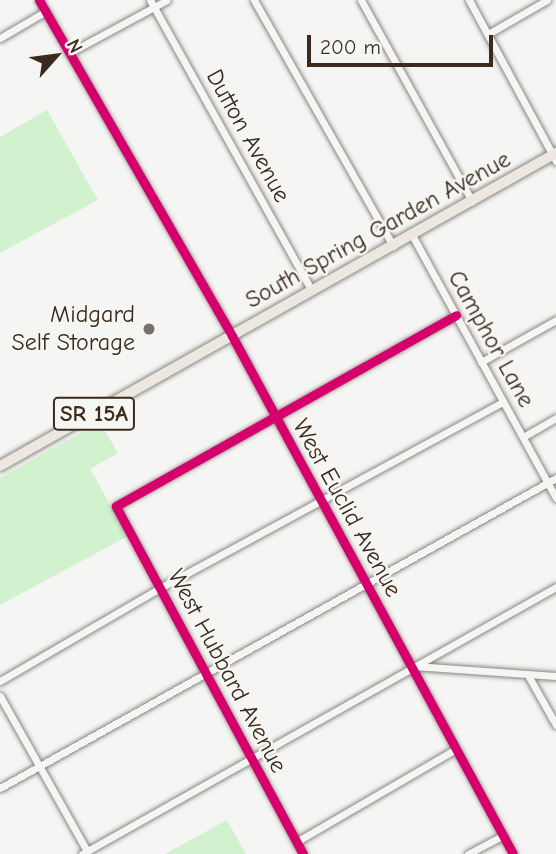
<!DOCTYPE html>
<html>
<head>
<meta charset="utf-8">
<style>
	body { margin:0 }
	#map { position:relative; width:556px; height:854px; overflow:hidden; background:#f5f5f3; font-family:"Comic Neue",sans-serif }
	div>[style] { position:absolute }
	.green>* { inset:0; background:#d2f1ce }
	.roads { filter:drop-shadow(0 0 2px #8a8683) drop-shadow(0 0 2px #8a8683) }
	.minor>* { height:7px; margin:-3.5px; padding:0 3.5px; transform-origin:3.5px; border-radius:3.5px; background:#f5f5f3 }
	.highway>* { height:10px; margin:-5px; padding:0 5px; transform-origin:5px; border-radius:5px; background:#ece8df }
	.cycleway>* { height:9px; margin:-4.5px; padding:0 4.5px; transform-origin:4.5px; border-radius:4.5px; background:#d6006c }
	.dots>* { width:19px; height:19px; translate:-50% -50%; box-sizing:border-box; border:4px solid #f6f6f2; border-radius:50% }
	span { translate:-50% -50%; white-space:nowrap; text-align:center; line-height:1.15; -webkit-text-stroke:5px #f6f6f2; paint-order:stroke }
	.shield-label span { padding:2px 5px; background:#f6f6f2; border:2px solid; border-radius:5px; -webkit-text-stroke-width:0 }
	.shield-label { font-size:23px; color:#3b2a1e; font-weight:700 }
	.street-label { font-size:24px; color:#3b2a1e }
	.poi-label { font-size:24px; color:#3b2a1e }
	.right { translate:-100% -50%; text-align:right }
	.north { position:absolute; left:21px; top:21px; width:70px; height:70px; -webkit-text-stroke:5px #f6f6f2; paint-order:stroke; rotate:62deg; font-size:19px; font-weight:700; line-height:28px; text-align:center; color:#3b2a1e }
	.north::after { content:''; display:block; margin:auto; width:24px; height:32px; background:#3b2a1e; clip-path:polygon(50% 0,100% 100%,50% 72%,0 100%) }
	.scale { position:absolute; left:307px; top:35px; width:186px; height:32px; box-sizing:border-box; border:4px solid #3b2a1e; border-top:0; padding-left:9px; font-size:21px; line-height:24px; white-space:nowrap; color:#3b2a1e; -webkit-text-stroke:5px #f6f6f2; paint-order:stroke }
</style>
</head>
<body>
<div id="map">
	<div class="green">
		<i style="clip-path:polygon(47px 110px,98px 200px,0 253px,0 137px)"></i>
		<i style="clip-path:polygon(100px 422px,118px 453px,90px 469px,128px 536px,0 605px,0 478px)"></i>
		<i style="clip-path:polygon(227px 820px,246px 854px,165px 854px)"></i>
	</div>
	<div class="roads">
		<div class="minor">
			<i style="left:39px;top:0;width:387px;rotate:60.1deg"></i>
			<i style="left:232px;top:336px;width:589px;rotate:61.52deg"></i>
			<i style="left:150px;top:0;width:333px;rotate:60.9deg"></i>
			<i style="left:254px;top:0;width:283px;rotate:60.5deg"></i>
			<i style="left:361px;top:0;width:230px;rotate:61.1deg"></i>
			<i style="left:469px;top:0;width:183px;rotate:61.6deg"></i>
			<i style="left:488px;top:34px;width:68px;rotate:-30deg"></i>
			<i style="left:0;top:38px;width:53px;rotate:-30.4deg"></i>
			<i style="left:69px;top:53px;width:111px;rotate:-28.4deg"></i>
			<i style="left:412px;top:235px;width:300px;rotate:61.3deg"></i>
			<i style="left:481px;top:362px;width:86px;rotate:-29.2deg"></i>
			<i style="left:523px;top:437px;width:38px;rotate:-30deg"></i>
			<i style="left:414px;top:666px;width:142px;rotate:4deg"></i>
			<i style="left:529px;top:677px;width:55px;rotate:60.6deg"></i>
			<i style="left:0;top:681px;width:185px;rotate:-30.2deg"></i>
			<i style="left:160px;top:588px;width:390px;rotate:-28.5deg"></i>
			<i style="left:0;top:696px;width:178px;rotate:60.7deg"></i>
			<i style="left:0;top:788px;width:637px;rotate:-29.14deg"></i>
			<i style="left:296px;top:842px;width:185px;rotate:-30.2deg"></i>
			<i style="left:82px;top:854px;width:544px;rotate:-29.39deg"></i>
			<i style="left:303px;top:854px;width:395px;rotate:-118.3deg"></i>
			<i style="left:116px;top:506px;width:390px;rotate:-29.3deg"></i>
			<i style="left:468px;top:854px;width:40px;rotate:-28deg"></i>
		</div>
		<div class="highway">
			<i style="left:0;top:466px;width:638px;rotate:-29.38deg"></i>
		</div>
	</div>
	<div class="cycleway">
		<i style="left:39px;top:0;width:387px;rotate:60.1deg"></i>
		<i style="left:232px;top:336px;width:589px;rotate:61.52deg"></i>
		<i style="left:303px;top:854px;width:395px;rotate:-118.3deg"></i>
		<i style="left:116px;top:506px;width:390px;rotate:-29.3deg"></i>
	</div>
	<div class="dots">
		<i style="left:149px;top:329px;background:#7c7169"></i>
	</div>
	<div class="shield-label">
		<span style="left:94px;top:414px">SR 15A</span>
	</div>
	<div class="street-label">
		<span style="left:248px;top:136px;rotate:61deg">Dutton Avenue</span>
		<span style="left:378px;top:230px;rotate:-29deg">South Spring Garden Avenue</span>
		<span style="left:491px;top:339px;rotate:61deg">Camphor Lane</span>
		<span style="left:347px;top:508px;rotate:61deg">West Euclid Avenue</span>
		<span style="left:227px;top:671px;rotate:62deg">West Hubbard Avenue</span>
	</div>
	<div class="poi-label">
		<span class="right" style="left:135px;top:329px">Midgard<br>Self Storage</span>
	</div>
	<div class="north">N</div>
	<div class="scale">200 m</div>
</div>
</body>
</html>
